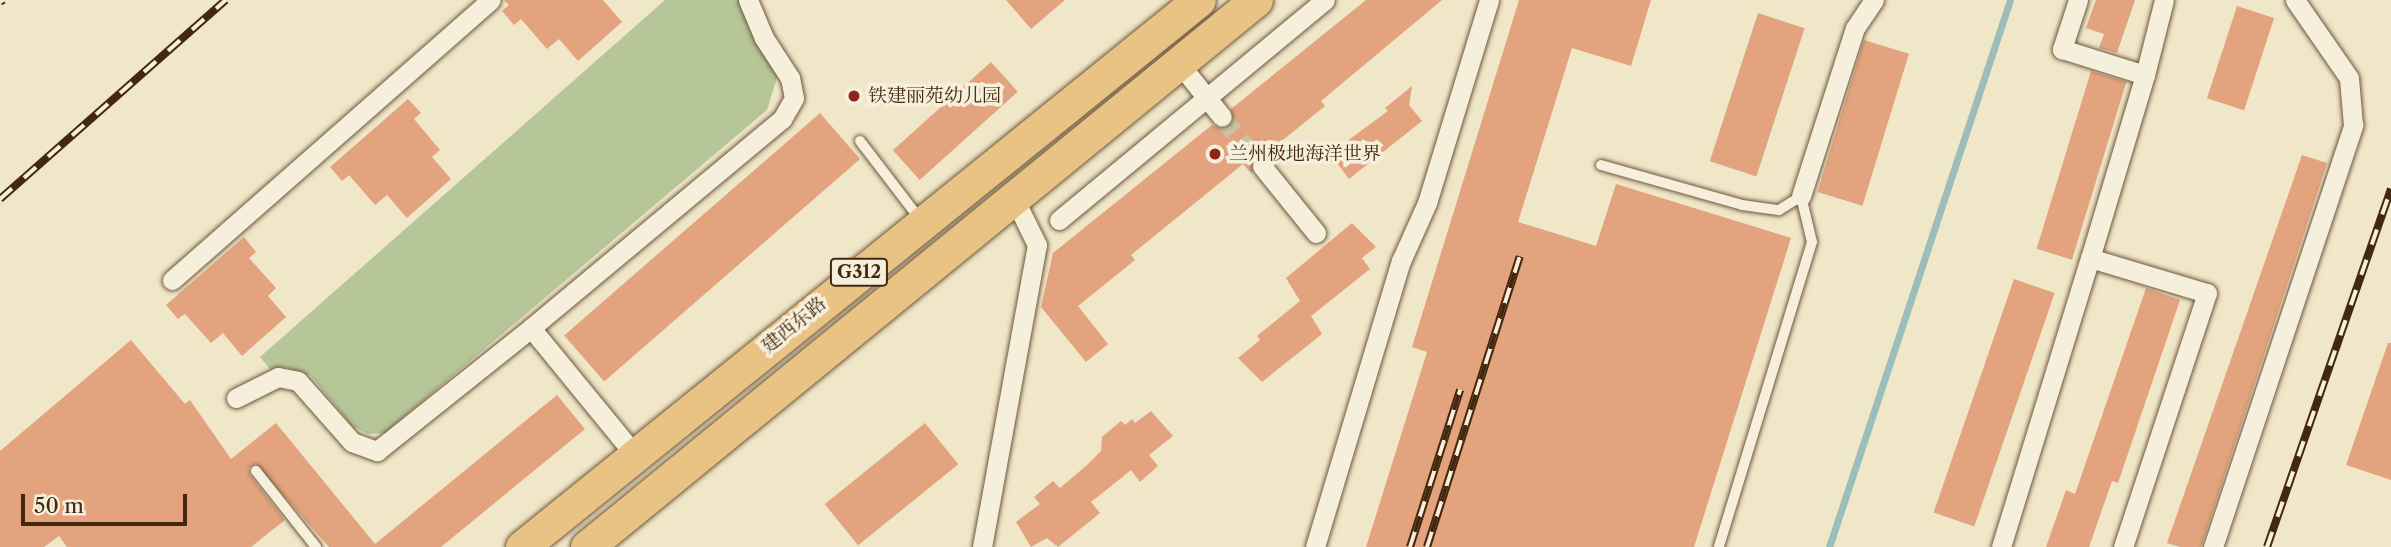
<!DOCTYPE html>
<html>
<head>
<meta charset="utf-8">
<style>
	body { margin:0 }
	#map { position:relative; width:2391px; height:547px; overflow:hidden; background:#f0e6c8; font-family:"Libre Caslon Text","Noto Serif SC",serif }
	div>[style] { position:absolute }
	.green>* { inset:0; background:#b6c699 }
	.stream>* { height:7px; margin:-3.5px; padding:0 3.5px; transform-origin:3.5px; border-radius:3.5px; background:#9bbeba }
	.building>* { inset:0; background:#e3a37e; transform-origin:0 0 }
	.street-tunnel>* { height:19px; margin-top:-9.5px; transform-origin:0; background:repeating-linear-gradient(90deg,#cdc0a3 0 19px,transparent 0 29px) }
	.roads { filter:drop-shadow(0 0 2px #6e573c) drop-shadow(0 0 2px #6e573c) }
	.lane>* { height:10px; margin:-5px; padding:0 5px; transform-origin:5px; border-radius:5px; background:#f5efdb }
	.street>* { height:19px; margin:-9.5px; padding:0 9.5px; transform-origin:9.5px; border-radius:9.5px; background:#f5efdb }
	.highway>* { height:33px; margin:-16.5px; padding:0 16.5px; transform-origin:16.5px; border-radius:16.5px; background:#e8c384 }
	.rail>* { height:8px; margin-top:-4px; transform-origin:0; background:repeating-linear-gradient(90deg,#f5efdb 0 16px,#43270e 0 32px); box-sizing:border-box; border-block:2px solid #43270e }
	.dots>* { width:19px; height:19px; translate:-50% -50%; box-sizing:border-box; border:4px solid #f5efdb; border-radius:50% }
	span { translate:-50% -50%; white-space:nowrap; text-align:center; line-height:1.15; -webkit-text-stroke:7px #f5efdb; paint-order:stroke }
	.shield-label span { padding:2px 5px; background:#f5efdb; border:2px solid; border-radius:5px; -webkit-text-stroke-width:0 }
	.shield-label { font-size:18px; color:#43270e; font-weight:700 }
	.poi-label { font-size:19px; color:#43270e }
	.left { translate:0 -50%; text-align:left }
	.street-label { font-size:19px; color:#43270e }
	.scale { position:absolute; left:21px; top:494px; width:166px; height:32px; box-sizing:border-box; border:4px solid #43270e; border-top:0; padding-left:9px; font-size:21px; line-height:24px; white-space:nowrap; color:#43270e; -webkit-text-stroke:5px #f5efdb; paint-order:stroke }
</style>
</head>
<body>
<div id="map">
	<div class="green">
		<i style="clip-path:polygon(665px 0,745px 0,785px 51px,767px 110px,385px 433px,368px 434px,352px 426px,311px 376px,285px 367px,270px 369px,260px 357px)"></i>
	</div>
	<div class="stream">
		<i style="left:1829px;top:547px;width:576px;rotate:-71.69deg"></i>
	</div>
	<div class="building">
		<i style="clip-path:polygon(504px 0,603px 0,622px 22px,578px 61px,559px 39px,547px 49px,521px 19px,514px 25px,502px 11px,509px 5px)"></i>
		<i style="clip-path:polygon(1006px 0,1065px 0,1031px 29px)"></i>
		<i style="clip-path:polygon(1366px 0,1442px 0,1321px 101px,1325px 106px,1267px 153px,1270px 157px,1254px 157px,1252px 174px,1243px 164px,1131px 255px,1135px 260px,1078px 306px,1108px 344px,1086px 362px,1041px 307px,1053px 253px,1212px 125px,1223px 129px,1230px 126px,1231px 109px)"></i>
		<i style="clip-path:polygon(1519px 0,1651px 0,1631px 66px,1572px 48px,1518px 222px,1596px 246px,1616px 184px,1791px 238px,1694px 547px,1366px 547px,1427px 352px,1412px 347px)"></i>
		<i style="clip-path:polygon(2096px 0,2135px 0,2117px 53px,2099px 48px,2104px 34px,2086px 28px)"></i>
		<i style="left:2237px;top:6px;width:39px;height:97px;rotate:18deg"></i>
		<i style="left:1758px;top:13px;width:49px;height:156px;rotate:18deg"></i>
		<i style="left:1864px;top:40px;width:47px;height:159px;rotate:17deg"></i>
		<i style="left:991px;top:62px;width:40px;height:132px;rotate:48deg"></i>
		<i style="left:2091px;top:71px;width:37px;height:186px;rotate:17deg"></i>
		<i style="clip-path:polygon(1412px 86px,1409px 105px,1422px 121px,1349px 179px,1337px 163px,1320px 161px,1388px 111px,1385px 108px)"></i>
		<i style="clip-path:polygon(408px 99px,421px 113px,414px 119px,440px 150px,432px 157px,451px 179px,407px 218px,387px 195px,375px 205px,349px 175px,342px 181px,330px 167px)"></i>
		<i style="left:820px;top:113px;width:61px;height:339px;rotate:49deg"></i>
		<i style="clip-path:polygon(2302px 155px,2327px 163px,2201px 547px,2180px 547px,2167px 543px)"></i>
		<i style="clip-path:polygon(1352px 223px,1376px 247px,1362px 258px,1370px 269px,1311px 316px,1322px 334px,1262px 382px,1238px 358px,1260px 340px,1257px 336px,1300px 301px,1286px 278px)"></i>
		<i style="clip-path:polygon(244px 237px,256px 252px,249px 258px,276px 288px,268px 296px,286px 317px,242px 356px,223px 333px,211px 343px,185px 314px,178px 319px,166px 305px)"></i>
		<i style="left:2014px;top:279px;width:43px;height:247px;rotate:19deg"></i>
		<i style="clip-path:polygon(2146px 288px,2180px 300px,2118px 483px,2112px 481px,2089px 547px,2046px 547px,2066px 490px,2075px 494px)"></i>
		<i style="clip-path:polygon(131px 340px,185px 404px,190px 400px,231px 459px,276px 423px,375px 544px,557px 395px,585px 429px,441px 547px,329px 547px,256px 464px,249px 468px,250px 475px,285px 520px,251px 547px,67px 547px,59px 536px,44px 547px,0 547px,0 451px)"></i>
		<i style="clip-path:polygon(2388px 343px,2391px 343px,2391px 480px,2346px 465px)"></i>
		<i style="clip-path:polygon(1151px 411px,1173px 436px,1149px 455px,1158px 466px,1140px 482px,1131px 470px,1105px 491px,1091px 502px,1100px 513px,1058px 547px,1047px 538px,1031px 547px,1016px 522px,1040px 504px,1034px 497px,1053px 481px,1060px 488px,1087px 465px,1101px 451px,1102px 437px,1121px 421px,1125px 425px,1132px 419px,1135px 423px)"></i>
		<i style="left:925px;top:423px;width:53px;height:129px;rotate:51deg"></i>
	</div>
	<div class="street-tunnel">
		<i style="left:1222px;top:117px;width:63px;rotate:50.8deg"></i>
	</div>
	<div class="roads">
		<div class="lane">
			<i style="left:860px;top:141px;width:97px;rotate:52.5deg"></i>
			<i style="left:1601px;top:165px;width:147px;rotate:15.8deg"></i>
			<i style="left:1742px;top:205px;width:37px;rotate:8deg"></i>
			<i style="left:1779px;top:210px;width:26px;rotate:-32deg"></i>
			<i style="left:1801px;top:196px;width:47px;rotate:76.6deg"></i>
			<i style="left:1812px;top:242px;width:319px;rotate:107deg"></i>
			<i style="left:256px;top:471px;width:97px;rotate:51.7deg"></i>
		</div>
		<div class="street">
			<i style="left:2078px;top:0;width:52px;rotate:108.1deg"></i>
			<i style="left:2062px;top:49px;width:87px;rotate:17.4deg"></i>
			<i style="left:2145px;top:75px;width:191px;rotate:106.7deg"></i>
			<i style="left:1178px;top:62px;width:70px;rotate:51.3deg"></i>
			<i style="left:2145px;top:75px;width:77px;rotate:-75.8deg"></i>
			<i style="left:1262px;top:166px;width:86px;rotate:51.1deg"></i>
			<i style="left:1801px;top:196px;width:176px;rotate:-72.2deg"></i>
			<i style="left:1855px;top:28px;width:34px;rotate:-56deg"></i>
			<i style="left:1059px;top:220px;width:345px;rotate:-39.6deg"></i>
			<i style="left:172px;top:280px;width:424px;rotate:-41.3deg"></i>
			<i style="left:531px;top:328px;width:327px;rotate:-39.8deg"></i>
			<i style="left:782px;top:119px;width:24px;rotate:-60deg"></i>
			<i style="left:794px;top:98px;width:20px;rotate:-101deg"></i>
			<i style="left:790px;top:78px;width:48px;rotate:-123deg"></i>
			<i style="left:764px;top:38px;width:41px;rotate:-112.8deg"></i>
			<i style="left:236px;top:398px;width:47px;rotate:-26.6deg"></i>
			<i style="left:278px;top:377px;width:20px;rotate:11deg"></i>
			<i style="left:298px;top:381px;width:81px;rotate:48.5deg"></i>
			<i style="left:352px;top:442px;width:27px;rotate:20deg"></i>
			<i style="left:377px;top:451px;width:197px;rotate:-38.6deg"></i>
			<i style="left:531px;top:328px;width:163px;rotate:50.7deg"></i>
			<i style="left:982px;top:547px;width:307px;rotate:-79.7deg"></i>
			<i style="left:1037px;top:245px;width:55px;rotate:-116.1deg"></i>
			<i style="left:1315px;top:547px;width:299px;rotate:-73.3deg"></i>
			<i style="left:1401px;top:261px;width:64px;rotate:-65.9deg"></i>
			<i style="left:1427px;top:203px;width:212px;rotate:-73deg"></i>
			<i style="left:2001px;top:547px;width:302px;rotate:-72.9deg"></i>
			<i style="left:2090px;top:258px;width:122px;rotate:16.7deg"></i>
			<i style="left:2207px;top:293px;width:268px;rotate:108.3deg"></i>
			<i style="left:2213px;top:547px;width:445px;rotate:-71.6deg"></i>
			<i style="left:2353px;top:125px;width:47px;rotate:-94.9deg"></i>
			<i style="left:2349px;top:78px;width:95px;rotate:-124.7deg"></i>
		</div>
		<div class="highway">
			<i style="left:522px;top:547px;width:870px;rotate:-38.94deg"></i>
			<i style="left:587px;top:547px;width:864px;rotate:-39.27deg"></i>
		</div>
	</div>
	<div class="rail">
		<i style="left:0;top:2px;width:4px;rotate:-34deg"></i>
		<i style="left:0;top:199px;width:301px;rotate:-41.4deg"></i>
		<i style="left:1410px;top:547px;width:165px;rotate:-72.3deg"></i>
		<i style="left:1427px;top:547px;width:305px;rotate:-72.3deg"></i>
		<i style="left:2267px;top:547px;width:379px;rotate:-70.9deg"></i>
	</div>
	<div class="dots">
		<i style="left:854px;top:96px;background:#8f2418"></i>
		<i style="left:1215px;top:154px;background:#8f2418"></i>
	</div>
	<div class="shield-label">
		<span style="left:859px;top:272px">G312</span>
	</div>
	<div class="poi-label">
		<span class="left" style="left:868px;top:96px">铁建丽苑幼儿园</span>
		<span class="left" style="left:1229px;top:154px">兰州极地海洋世界</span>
	</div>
	<div class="street-label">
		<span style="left:794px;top:325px;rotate:-39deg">建西东路</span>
	</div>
	<div class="scale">50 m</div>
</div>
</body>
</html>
